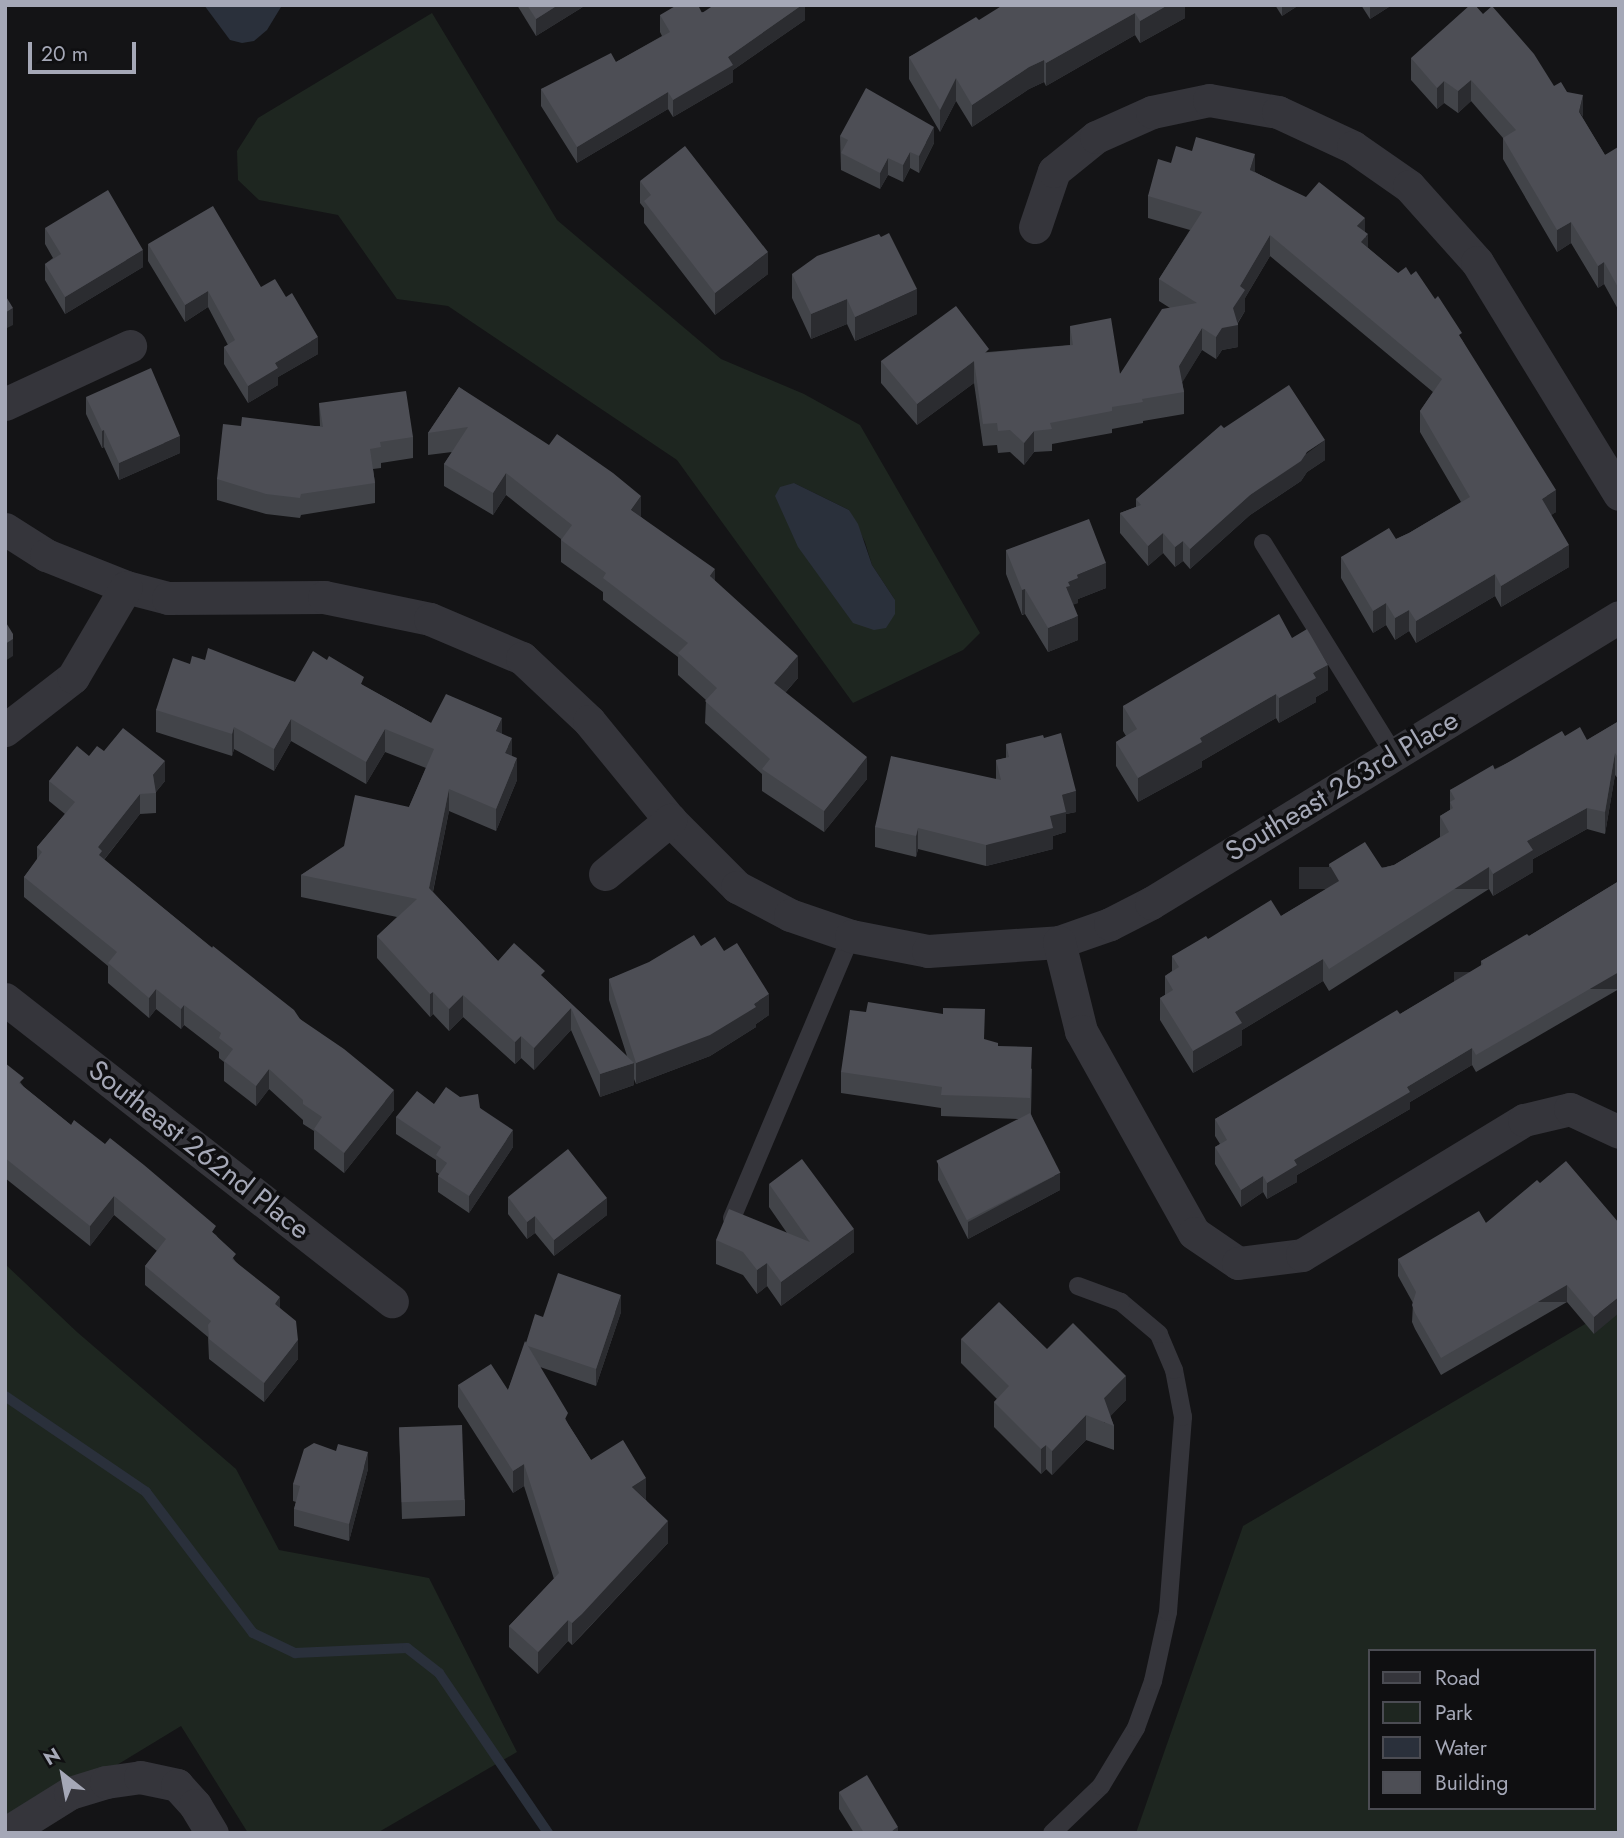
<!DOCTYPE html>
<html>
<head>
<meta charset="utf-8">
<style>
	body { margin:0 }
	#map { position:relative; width:1624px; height:1838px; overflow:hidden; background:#141416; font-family:Jost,sans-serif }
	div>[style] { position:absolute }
	.green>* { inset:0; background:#1e2620 }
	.water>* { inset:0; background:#2a303b }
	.stream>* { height:10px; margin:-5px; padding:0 5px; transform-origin:5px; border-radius:5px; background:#2a303b }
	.lane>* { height:18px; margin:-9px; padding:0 9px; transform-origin:9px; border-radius:9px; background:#35353b }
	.street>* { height:33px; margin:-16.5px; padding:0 16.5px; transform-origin:16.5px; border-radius:16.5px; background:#35353b }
	.wall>* { inset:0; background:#424449 }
	.shaded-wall>* { inset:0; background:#2b2c30; transform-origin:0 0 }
	.building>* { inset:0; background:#4d4e55; transform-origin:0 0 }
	span { translate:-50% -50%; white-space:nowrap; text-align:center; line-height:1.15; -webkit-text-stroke:7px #0f0f11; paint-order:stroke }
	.street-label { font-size:28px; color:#a5a8b7 }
	.frame { position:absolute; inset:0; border:7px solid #a5a8b7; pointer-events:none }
	.legend { position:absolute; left:1368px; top:1649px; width:228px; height:161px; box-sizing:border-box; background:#0f0f11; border:2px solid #4b4c53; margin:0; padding:9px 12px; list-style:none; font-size:21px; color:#a5a8b7 }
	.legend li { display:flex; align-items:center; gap:14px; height:35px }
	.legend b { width:35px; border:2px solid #4b4c53 }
	.north { position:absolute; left:28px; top:1740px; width:70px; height:70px; -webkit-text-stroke:5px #0f0f11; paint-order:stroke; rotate:329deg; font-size:19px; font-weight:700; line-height:28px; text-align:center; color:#a5a8b7 }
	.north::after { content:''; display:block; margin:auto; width:24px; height:32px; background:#a5a8b7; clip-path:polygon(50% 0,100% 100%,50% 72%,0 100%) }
	.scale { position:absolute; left:28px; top:42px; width:108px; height:32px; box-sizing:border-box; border:4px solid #a5a8b7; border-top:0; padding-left:9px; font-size:21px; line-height:24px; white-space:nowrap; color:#a5a8b7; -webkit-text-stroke:5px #0f0f11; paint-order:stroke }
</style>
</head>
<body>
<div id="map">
	<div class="green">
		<i style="clip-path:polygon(evenodd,432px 13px,557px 220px,721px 359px,804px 394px,860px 425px,980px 633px,963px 650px,853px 703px,677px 460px,448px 306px,397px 299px,338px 215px,259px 200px,238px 180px,237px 151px,258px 118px,432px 13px,794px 483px,849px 510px,865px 542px,872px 565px,895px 600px,794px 483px)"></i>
		<i style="clip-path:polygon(5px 1264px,77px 1332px,236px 1469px,279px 1550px,429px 1578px,517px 1752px,377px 1833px,248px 1833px,181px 1726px,5px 1833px)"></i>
		<i style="clip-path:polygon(evenodd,1619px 1304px,1619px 1833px,1136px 1833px,1243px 1526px,1619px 1304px,1370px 1651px,1594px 1651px,1594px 1808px,1370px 1808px,1370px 1651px)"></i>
	</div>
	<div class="water">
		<i style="clip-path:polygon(204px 5px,281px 5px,281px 7px,267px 30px,254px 41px,242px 43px,230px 40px)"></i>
		<i style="clip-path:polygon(794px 483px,849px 510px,858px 524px,872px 565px,895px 600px,895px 614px,886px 628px,874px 630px,853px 623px,798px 547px,775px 496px,780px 487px)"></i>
	</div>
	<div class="stream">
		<i style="left:5px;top:1396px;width:171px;rotate:34.2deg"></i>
		<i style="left:146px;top:1492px;width:177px;rotate:52.8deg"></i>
		<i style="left:253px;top:1633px;width:47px;rotate:25.5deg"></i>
		<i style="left:295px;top:1653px;width:112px;rotate:-2.6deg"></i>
		<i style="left:407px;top:1648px;width:41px;rotate:38deg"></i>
		<i style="left:439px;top:1673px;width:194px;rotate:55.7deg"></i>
	</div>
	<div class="lane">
		<i style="left:1263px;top:543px;width:248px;rotate:58.2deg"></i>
		<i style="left:732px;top:1218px;width:306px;rotate:-67.1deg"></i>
		<i style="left:1052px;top:1833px;width:68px;rotate:-43.8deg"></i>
		<i style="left:1101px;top:1786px;width:68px;rotate:-58.9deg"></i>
		<i style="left:1136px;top:1728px;width:50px;rotate:-70.1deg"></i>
		<i style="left:1153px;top:1681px;width:71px;rotate:-77.7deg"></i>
		<i style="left:1168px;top:1612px;width:196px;rotate:-85.6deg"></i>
		<i style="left:1183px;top:1417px;width:48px;rotate:-100.8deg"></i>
		<i style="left:1174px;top:1370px;width:39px;rotate:-113deg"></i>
		<i style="left:1159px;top:1334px;width:50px;rotate:-139.9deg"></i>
		<i style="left:1121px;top:1302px;width:46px;rotate:-159.6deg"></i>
	</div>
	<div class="street">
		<i style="left:1035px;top:227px;width:59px;rotate:-71.3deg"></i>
		<i style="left:1054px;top:171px;width:54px;rotate:-39deg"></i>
		<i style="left:1096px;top:137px;width:61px;rotate:-24.1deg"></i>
		<i style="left:1152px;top:112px;width:58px;rotate:-11.9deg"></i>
		<i style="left:1209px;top:100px;width:70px;rotate:9.9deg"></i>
		<i style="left:1278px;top:112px;width:83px;rotate:25deg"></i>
		<i style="left:1353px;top:147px;width:68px;rotate:34.9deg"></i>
		<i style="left:1409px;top:186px;width:102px;rotate:48.2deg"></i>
		<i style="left:1477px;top:262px;width:272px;rotate:58.5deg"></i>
		<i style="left:5px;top:404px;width:138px;rotate:-24.9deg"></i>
		<i style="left:5px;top:529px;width:49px;rotate:32.4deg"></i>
		<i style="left:46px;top:555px;width:86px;rotate:21.8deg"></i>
		<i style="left:126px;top:587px;width:43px;rotate:14.7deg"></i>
		<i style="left:168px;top:598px;width:156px;rotate:-0.4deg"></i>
		<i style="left:324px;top:597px;width:108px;rotate:11.7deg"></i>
		<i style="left:430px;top:619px;width:100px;rotate:23deg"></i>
		<i style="left:522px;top:658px;width:92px;rotate:43.2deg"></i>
		<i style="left:589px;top:721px;width:128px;rotate:50.7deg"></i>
		<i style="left:670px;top:820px;width:95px;rotate:45deg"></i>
		<i style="left:737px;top:887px;width:60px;rotate:27.8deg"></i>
		<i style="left:790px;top:915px;width:65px;rotate:19deg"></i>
		<i style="left:851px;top:936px;width:78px;rotate:11deg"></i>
		<i style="left:928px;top:951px;width:131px;rotate:-3.9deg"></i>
		<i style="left:1059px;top:942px;width:54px;rotate:-19.4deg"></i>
		<i style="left:1110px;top:924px;width:46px;rotate:-27.1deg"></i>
		<i style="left:1151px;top:903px;width:548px;rotate:-31.43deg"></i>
		<i style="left:5px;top:730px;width:86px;rotate:-37.9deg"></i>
		<i style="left:73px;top:677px;width:104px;rotate:-59.5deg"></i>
		<i style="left:605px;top:874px;width:85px;rotate:-39.7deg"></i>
		<i style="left:1059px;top:942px;width:92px;rotate:76.1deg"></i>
		<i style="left:1081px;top:1031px;width:231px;rotate:60.8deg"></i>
		<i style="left:1194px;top:1233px;width:53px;rotate:34.3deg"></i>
		<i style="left:1238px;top:1263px;width:64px;rotate:-7.1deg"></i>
		<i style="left:1302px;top:1255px;width:260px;rotate:-31.3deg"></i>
		<i style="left:1524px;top:1120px;width:47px;rotate:-13.4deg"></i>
		<i style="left:1570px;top:1109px;width:54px;rotate:25.1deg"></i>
		<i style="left:5px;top:999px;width:491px;rotate:38deg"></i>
		<i style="left:6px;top:1833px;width:75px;rotate:-32deg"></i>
		<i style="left:70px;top:1793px;width:38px;rotate:-17deg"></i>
		<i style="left:106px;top:1782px;width:34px;rotate:-8deg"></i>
		<i style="left:140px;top:1777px;width:38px;rotate:12deg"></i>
		<i style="left:177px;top:1785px;width:27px;rotate:48deg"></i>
		<i style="left:195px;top:1805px;width:33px;rotate:59deg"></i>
	</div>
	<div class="wall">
		<i style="clip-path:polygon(517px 5px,586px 5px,536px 36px)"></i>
		<i style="clip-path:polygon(805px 5px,805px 20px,733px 70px,733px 82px,673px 117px,668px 109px,577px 163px,541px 106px,541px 89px,616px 62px,662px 36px,660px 32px,660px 15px)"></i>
		<i style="clip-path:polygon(1185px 5px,1185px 18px,1140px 43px,1135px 35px,1046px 86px,1044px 82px,1029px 89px,972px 127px,956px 101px,940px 132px,909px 79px,909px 57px,979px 20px)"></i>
		<i style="clip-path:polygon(1275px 5px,1299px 5px,1282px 16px)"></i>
		<i style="clip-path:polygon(1361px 5px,1392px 5px,1370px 19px)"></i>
		<i style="clip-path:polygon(1411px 58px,1554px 86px,1567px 92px,1605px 155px,1619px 149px,1619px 311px,1604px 284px,1598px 288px,1571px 243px,1557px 252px,1503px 159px,1503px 138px,1471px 101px,1458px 113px,1444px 103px,1437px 109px,1411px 80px)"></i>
		<i style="clip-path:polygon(840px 136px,934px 143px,919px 173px,910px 168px,903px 182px,888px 175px,880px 189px,841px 170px)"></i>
		<i style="clip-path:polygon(1171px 163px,1255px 172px,1365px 232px,1368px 248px,1398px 273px,1411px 275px,1462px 340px,1556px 512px,1551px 515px,1569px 567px,1501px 607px,1495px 596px,1416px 643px,1409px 631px,1395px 640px,1386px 625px,1373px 633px,1341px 578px,1341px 557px,1396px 539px,1409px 533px,1461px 502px,1420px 432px,1420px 411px,1433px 392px,1270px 256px,1245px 298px,1245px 311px,1238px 323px,1238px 347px,1222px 350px,1216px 359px,1202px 350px,1182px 382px,1184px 392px,1184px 414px,1143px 421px,1143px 423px,1112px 429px,1112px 433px,1052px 444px,1052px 451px,1034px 452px,1024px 465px,1010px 452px,998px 453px,997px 445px,983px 446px,974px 383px,917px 425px,881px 383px,881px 361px,1070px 345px,1070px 326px,1120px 374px,1170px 308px,1159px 301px,1159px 279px,1190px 230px,1148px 218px,1148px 196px)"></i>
		<i style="clip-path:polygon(640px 181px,768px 274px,715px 315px,644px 223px,644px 208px,640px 203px)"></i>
		<i style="clip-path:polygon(45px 228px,143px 267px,65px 314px,45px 280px,45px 264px,53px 258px,45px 244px)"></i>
		<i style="clip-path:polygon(148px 244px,286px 297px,318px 354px,278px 377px,278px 385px,248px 403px,224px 364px,224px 347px,228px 345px,208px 307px,185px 322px,148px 261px)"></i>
		<i style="clip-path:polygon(792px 274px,917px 314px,855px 341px,847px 324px,811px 339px,792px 298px)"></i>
		<i style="clip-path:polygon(459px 387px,641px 517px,715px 581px,798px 678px,785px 693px,867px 779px,824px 832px,762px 791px,762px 774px,705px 723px,706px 700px,678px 675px,678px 657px,603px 600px,603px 592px,561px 562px,561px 539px,506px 495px,493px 515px,444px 486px,444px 464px,452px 452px,428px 455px,428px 433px)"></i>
		<i style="clip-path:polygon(86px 397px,180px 453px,119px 480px,104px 447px,102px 448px,86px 414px)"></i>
		<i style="clip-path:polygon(319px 403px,413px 437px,413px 458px,381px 463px,381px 468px,373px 469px,375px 483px,375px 503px,301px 515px,300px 518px,266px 514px,217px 500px,217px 479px,241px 426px,320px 426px)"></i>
		<i style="clip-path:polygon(1224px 428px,1325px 460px,1307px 472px,1301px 481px,1250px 515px,1190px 569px,1183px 561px,1175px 567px,1163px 553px,1148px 566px,1120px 533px,1120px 513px,1136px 507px,1136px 499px)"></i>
		<i style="clip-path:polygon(1006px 550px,1106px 588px,1078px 599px,1078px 603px,1073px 604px,1078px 640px,1048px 652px,1025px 614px,1022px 615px,1006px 574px)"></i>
		<i style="clip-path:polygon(1292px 638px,1328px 690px,1316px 697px,1316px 702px,1279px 723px,1276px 718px,1202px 761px,1202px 767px,1138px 802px,1116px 766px,1116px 742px,1126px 736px,1123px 731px,1123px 706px)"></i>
		<i style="clip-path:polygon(205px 660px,295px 682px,327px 660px,364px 686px,431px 723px,502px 734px,512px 756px,517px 780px,496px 831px,449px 811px,433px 892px,498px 961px,545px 979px,627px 1056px,609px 1000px,609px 979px,701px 946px,724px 951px,769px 1015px,756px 1024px,756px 1027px,710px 1056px,636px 1084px,634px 1079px,634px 1085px,600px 1097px,571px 1030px,534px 1070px,521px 1058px,515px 1064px,463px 1017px,449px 1031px,433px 1014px,430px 1017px,377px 958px,377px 936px,397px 917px,301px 897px,301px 875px,409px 807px,426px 768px,385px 752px,366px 784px,291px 741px,274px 771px,234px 749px,232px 756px,156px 732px,156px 710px,190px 664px)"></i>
		<i style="clip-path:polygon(1619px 721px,1619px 780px,1615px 775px,1605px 834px,1587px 829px,1533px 859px,1533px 872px,1493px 896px,1489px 889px,1329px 991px,1323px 981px,1242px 1030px,1242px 1045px,1193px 1073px,1160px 1020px,1160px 998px,1165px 995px,1165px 976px,1172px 971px,1172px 956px,1208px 939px,1281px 916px,1330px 887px,1329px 864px,1382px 868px,1394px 865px,1440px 837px,1440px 816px,1450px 810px,1450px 790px,1565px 736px,1587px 740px)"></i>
		<i style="clip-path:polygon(1006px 744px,1076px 812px,1066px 814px,1066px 832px,1053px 836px,1053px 849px,986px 866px,918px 849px,916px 857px,875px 847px,875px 827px,996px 779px,996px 760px,1006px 758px)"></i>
		<i style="clip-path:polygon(104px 751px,165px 781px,156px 792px,156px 813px,140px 814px,104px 860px,300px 1019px,394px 1110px,344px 1173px,314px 1149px,314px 1131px,303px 1124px,303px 1120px,269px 1089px,256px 1106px,224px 1081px,224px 1062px,219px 1058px,219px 1052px,184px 1025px,181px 1029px,156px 1009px,149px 1018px,108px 983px,108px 966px,24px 897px,24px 877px,37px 860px,37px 847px,65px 814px,49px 801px,49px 781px,89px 756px)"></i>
		<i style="clip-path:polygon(1619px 881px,1619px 989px,1476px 1072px,1472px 1065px,1410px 1102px,1410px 1109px,1297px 1175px,1297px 1182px,1267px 1199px,1263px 1192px,1241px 1207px,1215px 1164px,1215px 1147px,1220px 1144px,1215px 1136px,1215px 1119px,1400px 1014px,1481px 966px,1481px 961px,1529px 936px)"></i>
		<i style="clip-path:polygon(984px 1040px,998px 1046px,1032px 1069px,1031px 1114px,1060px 1190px,968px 1239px,938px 1180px,938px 1163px,1019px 1119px,941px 1116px,941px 1108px,841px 1093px,841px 1072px)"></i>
		<i style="clip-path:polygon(5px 1063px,24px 1087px,71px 1125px,216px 1235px,236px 1262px,280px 1308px,298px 1359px,264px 1402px,209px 1359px,208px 1337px,145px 1285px,145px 1266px,157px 1251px,114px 1215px,90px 1246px,5px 1178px)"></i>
		<i style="clip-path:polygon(460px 1097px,480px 1108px,513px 1147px,469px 1213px,438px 1192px,438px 1176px,439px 1174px,436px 1172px,436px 1160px,396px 1134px,396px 1117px,434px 1104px)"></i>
		<i style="clip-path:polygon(1540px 1183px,1619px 1223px,1594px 1334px,1567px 1302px,1441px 1375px,1415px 1329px,1412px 1322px,1413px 1303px,1398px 1276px,1398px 1259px,1486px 1223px)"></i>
		<i style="clip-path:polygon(769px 1184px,854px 1252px,781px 1306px,767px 1286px,757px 1294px,743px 1275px,716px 1264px,716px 1240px,787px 1233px,769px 1207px)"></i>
		<i style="clip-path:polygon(508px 1197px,607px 1215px,554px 1256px,535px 1233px,527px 1239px,508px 1214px)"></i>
		<i style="clip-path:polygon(621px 1312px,596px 1386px,540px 1367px,568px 1424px,591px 1460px,646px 1500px,668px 1543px,582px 1635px,572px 1645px,568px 1641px,538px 1674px,509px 1647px,509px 1626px,554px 1579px,524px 1486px,513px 1493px,458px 1407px,458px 1385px,508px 1390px,526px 1343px,543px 1317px)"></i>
		<i style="clip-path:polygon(961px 1339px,1047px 1349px,1126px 1400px,1110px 1416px,1114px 1426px,1114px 1450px,1086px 1440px,1052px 1475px,1046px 1469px,1041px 1474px,994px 1427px,994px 1402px,997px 1399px,961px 1363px)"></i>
		<i style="clip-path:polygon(399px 1428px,465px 1500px,465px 1516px,402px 1519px)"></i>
		<i style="clip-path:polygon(336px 1451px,368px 1469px,349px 1541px,294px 1526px,294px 1509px,296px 1502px,293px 1501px,293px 1484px)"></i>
		<i style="clip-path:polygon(839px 1792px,898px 1833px,854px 1833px,839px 1809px)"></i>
	</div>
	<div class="shaded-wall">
		<i style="clip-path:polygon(558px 5px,586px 5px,536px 36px,536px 19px)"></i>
		<i style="clip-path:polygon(802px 5px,805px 5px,805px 20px,733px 70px,733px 82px,673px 117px,673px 100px,728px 57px)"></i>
		<i style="clip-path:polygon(1168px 5px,1185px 5px,1185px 18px,1140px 43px,1140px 21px)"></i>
		<i style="clip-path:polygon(1282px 5px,1299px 5px,1282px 16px)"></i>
		<i style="clip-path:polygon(1370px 5px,1392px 5px,1370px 19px)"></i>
		<i style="clip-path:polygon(1135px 13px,1135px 35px,1046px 86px,1046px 63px)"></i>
		<i style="clip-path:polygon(1044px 60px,1044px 82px,1029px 89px,972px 127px,972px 105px,1029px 67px)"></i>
		<i style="clip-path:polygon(956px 78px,956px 101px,940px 132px,940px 110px)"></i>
		<i style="clip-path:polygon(1471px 80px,1471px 101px,1458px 113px,1458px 91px)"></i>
		<i style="clip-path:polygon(1444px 81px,1444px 103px,1437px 109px,1437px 88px)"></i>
		<i style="clip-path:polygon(668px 92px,668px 109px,577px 163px,577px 147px)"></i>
		<i style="clip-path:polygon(1583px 95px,1583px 117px,1579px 112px)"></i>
		<i style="clip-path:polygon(934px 127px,934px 143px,919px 173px,919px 156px)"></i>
		<i style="clip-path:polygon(910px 152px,910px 168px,903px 182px,903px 165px)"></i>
		<i style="clip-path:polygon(1255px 154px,1255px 175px,1250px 170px)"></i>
		<i style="clip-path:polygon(888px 158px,888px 175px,880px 189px,880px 173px)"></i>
		<i style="clip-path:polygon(1365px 218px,1365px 238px,1368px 234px,1368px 256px,1361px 264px,1357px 226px)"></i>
		<i style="clip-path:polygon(1571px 222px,1571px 243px,1557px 252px,1557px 230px)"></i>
		<i style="clip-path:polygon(1270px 235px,1270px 256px,1245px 298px,1245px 311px,1236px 325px,1238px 325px,1238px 347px,1222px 350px,1216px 359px,1216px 337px,1233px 308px,1240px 286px)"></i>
		<i style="clip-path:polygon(143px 250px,143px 267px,65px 314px,65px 297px)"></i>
		<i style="clip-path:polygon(768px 252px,768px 274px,715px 315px,715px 293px)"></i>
		<i style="clip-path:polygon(1604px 262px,1604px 284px,1598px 288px,1598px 266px)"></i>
		<i style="clip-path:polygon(917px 289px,917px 314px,855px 341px,855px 317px)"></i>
		<i style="clip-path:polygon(208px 291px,208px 307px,185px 322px,185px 305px)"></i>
		<i style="clip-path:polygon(847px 299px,847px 324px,811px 339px,811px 314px)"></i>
		<i style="clip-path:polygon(13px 308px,13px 325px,5px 329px,5px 313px)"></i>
		<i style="clip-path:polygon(1202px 328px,1202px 350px,1179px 388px,1179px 366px)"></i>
		<i style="clip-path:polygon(318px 337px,318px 354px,278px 377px,278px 385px,248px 403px,248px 386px,275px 363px)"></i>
		<i style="clip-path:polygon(974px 361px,974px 383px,917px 425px,917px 404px)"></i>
		<i style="left:104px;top:430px;width:17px;height:2px;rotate:90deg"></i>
		<i style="clip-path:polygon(1034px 431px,1034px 452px,1024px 465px,1024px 443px)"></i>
		<i style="clip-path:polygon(180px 436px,180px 453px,119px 480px,119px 463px)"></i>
		<i style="clip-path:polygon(1325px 440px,1325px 460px,1307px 472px,1301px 481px,1250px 515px,1190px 569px,1190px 549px,1250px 495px)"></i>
		<i style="clip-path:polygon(506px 473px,506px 495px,493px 515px,493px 493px)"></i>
		<i style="clip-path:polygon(1556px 490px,1556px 512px,1542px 521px,1542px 499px)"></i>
		<i style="clip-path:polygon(641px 496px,641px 518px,631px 510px)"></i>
		<i style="clip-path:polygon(1163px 533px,1163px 553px,1148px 566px,1148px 546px)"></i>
		<i style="clip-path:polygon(1183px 541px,1183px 561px,1175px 567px,1175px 547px)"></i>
		<i style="clip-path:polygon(1569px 545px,1569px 567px,1501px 607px,1501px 586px)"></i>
		<i style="clip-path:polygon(1106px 563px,1106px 588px,1078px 599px,1078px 603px,1070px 606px,1066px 587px,1068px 582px,1077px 575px)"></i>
		<i style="clip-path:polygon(715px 569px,715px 591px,710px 576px)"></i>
		<i style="clip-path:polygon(1495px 574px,1495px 596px,1416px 643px,1416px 621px)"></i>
		<i style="left:1025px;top:589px;width:25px;height:3px;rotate:90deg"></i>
		<i style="clip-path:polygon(1386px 603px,1386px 625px,1373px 633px,1373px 611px)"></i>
		<i style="clip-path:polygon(1409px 610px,1409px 631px,1395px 640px,1395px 618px)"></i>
		<i style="clip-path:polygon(1078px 616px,1078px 640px,1048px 652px,1048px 628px)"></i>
		<i style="clip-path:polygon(13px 634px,13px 656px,5px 661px,5px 644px)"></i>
		<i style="clip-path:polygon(798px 656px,798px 678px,774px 705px,774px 683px)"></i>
		<i style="clip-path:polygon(1328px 665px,1328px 690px,1316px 697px,1316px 702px,1279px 723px,1279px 698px,1313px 673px)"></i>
		<i style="clip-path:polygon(1276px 694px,1276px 718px,1202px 761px,1202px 767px,1138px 802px,1138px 778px,1200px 738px)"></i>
		<i style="clip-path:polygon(502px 718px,502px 740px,496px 731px)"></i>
		<i style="clip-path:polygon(291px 719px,291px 741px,274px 771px,274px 749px)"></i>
		<i style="clip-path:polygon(234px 727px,234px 749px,232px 756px,232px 734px)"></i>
		<i style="clip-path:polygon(385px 729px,385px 752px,366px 784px,366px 762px)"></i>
		<i style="clip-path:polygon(512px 738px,512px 760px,505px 753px)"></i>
		<i style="clip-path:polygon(1615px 753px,1615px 775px,1605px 834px,1605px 812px)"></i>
		<i style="clip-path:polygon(867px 757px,867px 779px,824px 832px,824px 811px)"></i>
		<i style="clip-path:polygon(517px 758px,517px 780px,496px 831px,496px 809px)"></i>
		<i style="clip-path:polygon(165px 761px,165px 781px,155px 793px,153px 775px)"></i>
		<i style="clip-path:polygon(449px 789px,449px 811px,429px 910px,429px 888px)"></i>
		<i style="clip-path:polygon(1076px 791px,1076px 812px,1066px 814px,1066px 832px,1053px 836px,1053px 849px,986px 866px,986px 845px,1050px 816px,1062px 795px)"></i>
		<i style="clip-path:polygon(140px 794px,140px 814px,102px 862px,99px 875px,98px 847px)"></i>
		<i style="clip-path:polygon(1587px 808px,1587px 829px,1533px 859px,1533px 872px,1493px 896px,1493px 874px,1527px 841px)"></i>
		<i style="clip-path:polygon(918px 828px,918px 849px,916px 857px,916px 836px)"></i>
		<i style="left:1489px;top:867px;width:22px;height:190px;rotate:90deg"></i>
		<i style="clip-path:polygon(1323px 959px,1323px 981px,1242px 1030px,1242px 1045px,1193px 1073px,1193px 1051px,1235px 1012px)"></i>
		<i style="left:1619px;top:972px;width:17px;height:165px;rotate:90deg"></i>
		<i style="clip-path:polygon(156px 989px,156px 1009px,149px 1018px,149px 998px)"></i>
		<i style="clip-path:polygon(433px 992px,433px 1014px,430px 1017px,430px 994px)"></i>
		<i style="clip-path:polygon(769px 994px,769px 1015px,756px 1024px,756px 1027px,710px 1056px,636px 1084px,636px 1063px,754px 1004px)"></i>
		<i style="clip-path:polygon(463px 995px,463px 1017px,449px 1031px,449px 1009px)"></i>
		<i style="clip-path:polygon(184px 1005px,184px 1025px,181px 1029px,181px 1009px)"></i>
		<i style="clip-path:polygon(571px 1008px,571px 1030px,534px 1070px,534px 1048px)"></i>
		<i style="clip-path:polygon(521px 1036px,521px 1058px,515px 1064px,515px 1042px)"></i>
		<i style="clip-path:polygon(1472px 1048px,1472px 1065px,1410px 1102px,1410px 1109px,1297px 1175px,1297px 1182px,1267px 1199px,1267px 1183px,1294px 1160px,1407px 1087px)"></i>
		<i style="clip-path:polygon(634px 1063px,634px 1085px,600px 1097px,600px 1074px)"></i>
		<i style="clip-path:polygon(269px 1069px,269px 1089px,256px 1106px,256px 1086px)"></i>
		<i style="clip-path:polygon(394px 1090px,394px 1110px,344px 1173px,344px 1153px)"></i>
		<i style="clip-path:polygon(513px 1130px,513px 1147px,469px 1213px,469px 1196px)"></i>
		<i style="clip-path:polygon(1060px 1173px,1060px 1190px,968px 1239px,968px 1222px)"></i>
		<i style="clip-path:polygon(1263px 1176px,1263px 1192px,1241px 1207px,1241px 1190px)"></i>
		<i style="clip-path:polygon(114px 1196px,114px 1215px,90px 1246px,90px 1226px)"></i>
		<i style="clip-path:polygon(607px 1198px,607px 1215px,554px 1256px,554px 1240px)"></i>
		<i style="clip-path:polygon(535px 1216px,535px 1233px,527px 1239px,527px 1222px)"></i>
		<i style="clip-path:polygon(854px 1229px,854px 1252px,781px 1306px,781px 1282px)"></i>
		<i style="clip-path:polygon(767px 1263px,767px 1286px,757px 1294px,757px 1270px)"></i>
		<i style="left:1567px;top:1285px;width:17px;height:146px;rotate:90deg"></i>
		<i style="clip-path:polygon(621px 1295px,621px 1312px,596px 1386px,596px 1369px)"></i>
		<i style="clip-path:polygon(280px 1297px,280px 1317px,275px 1304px)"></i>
		<i style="clip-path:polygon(1619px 1297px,1619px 1313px,1594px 1334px,1594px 1317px)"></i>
		<i style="clip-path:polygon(298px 1340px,298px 1359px,264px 1402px,264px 1383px)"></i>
		<i style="clip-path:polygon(1126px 1376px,1126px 1400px,1104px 1423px,1104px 1398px)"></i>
		<i style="clip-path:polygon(1086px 1415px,1086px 1440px,1052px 1475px,1052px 1451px)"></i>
		<i style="clip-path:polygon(1046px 1445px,1046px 1469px,1041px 1474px,1041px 1449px)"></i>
		<i style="clip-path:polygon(368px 1452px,368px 1469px,349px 1541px,349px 1524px)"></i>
		<i style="clip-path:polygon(524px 1464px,524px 1486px,513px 1493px,513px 1471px)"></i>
		<i style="clip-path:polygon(646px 1478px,646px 1500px,632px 1487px)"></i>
		<i style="clip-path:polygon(668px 1521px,668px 1543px,572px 1645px,572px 1623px)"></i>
		<i style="clip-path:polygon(568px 1620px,568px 1641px,538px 1674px,538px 1652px)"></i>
		<i style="clip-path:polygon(898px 1827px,898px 1833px,889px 1833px)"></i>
	</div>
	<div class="building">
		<i style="clip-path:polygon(527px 5px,558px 5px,536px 19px)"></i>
		<i style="clip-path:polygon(677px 5px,698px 5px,702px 13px,714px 5px,802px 5px,728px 57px,733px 65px,673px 100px,668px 92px,577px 147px,541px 89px,611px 53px,616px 62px,670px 32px,660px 15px)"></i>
		<i style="clip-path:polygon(1003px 5px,1168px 5px,1140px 21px,1135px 13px,1046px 63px,1044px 60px,1029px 67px,972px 105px,956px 78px,940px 110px,909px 57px,976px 17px,979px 20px)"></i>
		<i style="clip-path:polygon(1470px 5px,1475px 5px,1483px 14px,1492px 6px,1534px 54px,1554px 86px,1561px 82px,1567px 92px,1583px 95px,1579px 112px,1605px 155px,1618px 147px,1619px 149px,1619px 289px,1604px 262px,1598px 266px,1571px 222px,1557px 230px,1503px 138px,1516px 130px,1471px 80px,1458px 91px,1444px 81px,1437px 88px,1411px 58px)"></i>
		<i style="clip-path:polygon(866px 88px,934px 127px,919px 156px,910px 152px,903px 165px,888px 158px,880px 173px,841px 153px,848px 140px,840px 136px)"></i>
		<i style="clip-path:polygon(1196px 137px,1255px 154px,1250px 170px,1306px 197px,1319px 182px,1365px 218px,1357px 226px,1368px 234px,1361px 242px,1398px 273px,1406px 267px,1411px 275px,1416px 271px,1435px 299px,1438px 296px,1462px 333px,1459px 335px,1556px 490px,1542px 499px,1569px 545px,1501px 586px,1495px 574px,1416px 621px,1409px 610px,1395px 618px,1386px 603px,1373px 611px,1341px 557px,1389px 528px,1396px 539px,1409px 533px,1470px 497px,1420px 411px,1442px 379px,1270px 235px,1240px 286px,1245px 290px,1233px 308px,1238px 325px,1222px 328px,1216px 337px,1202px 328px,1179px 366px,1184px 392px,1142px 399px,1143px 402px,1112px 407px,1112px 411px,1050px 423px,1052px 429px,1034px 431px,1024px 443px,1010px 430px,998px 431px,997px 423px,983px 424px,974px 361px,917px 404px,881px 361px,956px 306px,989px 349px,985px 353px,1073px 345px,1070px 326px,1111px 318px,1120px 374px,1162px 309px,1197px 303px,1159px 279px,1202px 212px,1148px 196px,1158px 159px,1171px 163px,1176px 146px,1192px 151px)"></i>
		<i style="clip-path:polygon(685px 146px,768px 252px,715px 293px,644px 201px,651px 195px,640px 181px)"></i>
		<i style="clip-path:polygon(108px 190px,143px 250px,65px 297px,45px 264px,61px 254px,45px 228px)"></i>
		<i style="clip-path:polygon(213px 206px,261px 287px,275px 279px,286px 297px,292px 293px,318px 337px,275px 363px,278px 368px,248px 386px,224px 347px,235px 340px,208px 291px,185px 305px,148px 244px)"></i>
		<i style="clip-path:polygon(889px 233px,917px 289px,855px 317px,847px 299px,811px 314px,792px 274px,817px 256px,879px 234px,881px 237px)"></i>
		<i style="clip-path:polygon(5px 295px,13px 308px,5px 313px)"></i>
		<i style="clip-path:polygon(151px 368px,180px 436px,119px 463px,104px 430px,102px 431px,86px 397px)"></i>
		<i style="clip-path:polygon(1289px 385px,1325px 440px,1307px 452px,1301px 461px,1250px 495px,1190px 549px,1183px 541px,1175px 547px,1163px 533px,1148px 546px,1120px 513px,1141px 505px,1136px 499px,1221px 425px,1224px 428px)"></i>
		<i style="clip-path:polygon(459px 387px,549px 445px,557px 434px,613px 473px,641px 496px,631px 510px,715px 569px,710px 576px,798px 656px,774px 683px,867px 757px,824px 811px,762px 769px,770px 759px,705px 701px,717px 688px,678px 653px,688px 643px,603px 578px,606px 573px,561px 540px,572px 525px,506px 473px,493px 493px,444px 464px,468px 427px,428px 433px)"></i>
		<i style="clip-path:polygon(406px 391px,413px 437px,380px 442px,381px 447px,370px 449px,375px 483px,301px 494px,300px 498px,266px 494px,217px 479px,223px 424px,241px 426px,242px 417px,323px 427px,319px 403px)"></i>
		<i style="clip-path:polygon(1089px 519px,1106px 563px,1077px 575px,1078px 578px,1068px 582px,1070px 586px,1066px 587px,1078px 616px,1048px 628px,1025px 589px,1022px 590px,1006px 550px)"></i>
		<i style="clip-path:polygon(1279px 614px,1292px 638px,1307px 629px,1328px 665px,1313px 673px,1316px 678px,1279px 698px,1276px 694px,1200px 738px,1202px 742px,1138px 778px,1116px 742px,1137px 729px,1123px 706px)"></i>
		<i style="clip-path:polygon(5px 621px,13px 634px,13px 639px,5px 644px)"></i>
		<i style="clip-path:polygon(208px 648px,295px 682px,313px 651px,327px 660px,329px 656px,364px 677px,361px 684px,431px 723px,446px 694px,502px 718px,496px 731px,512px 738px,505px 753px,517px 758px,496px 809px,449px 789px,429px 888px,498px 961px,514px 943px,545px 971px,541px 975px,634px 1063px,600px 1074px,571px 1008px,534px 1048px,521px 1036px,515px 1042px,463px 995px,449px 1009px,433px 992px,430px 994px,377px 936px,417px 899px,301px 875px,344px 846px,355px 795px,409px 807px,434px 749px,385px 729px,366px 762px,291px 719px,274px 749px,234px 727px,232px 734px,156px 710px,173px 658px,190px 664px,192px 656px,205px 660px)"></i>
		<i style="clip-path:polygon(1619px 721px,1619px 759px,1615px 753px,1605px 812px,1587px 808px,1527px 841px,1533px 850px,1493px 874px,1489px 867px,1329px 969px,1323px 959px,1235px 1012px,1242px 1023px,1193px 1051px,1160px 998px,1173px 990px,1165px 976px,1179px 967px,1172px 956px,1206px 936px,1208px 939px,1271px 900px,1281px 916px,1339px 881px,1329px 864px,1365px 842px,1382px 868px,1394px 865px,1449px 832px,1440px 816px,1453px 808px,1450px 802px,1455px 799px,1450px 790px,1493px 765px,1495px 770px,1562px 731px,1565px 736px,1580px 727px,1587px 740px)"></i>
		<i style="clip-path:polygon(123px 728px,165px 761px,153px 775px,156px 793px,140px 794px,98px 847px,102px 851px,99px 855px,212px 948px,213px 946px,294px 1010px,300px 1019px,344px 1049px,394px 1090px,344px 1153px,314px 1129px,322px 1117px,303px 1104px,303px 1100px,269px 1069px,256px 1086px,224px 1061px,233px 1049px,219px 1038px,221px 1033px,184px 1005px,181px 1009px,156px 989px,149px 998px,108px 963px,117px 952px,24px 877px,42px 852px,37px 847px,75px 802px,49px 781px,77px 746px,89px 756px,97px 746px,104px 751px)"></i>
		<i style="clip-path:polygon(1061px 733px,1076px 791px,1062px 795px,1066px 812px,1050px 816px,1053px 828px,986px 845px,918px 828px,916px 836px,875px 827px,891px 756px,1001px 780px,996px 760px,1009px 757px,1006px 744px,1043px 735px,1044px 738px)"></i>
		<i style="clip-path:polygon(1619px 881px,1619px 972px,1476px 1055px,1472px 1048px,1407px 1087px,1410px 1092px,1294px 1160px,1297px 1165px,1267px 1183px,1263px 1176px,1241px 1190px,1215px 1147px,1227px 1140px,1215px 1119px,1397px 1010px,1400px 1014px,1483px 964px,1481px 961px,1527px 934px,1529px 936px)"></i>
		<i style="clip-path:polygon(694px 935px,701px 946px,715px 937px,724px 951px,737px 943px,769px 994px,754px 1004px,756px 1007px,710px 1035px,636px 1063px,609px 979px,649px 962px)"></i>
		<i style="clip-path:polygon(868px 1002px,943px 1014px,943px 1008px,985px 1009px,984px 1039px,998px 1043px,998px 1046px,1032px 1047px,1030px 1098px,941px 1095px,942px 1087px,841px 1072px,850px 1010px,866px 1012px)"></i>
		<i style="clip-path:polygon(5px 1063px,24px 1078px,19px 1083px,71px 1125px,74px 1120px,105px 1144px,110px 1138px,144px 1165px,216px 1226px,212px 1232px,236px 1254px,232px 1259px,280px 1297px,275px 1304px,296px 1321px,298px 1340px,264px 1383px,209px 1339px,208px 1325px,211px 1321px,145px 1266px,166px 1239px,114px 1196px,90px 1226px,5px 1158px)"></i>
		<i style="clip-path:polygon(446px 1087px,460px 1097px,478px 1094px,480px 1108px,513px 1130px,469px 1196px,438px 1176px,447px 1163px,436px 1155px,441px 1147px,396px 1117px,417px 1091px,434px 1104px)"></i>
		<i style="left:1030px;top:1113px;width:67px;height:105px;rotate:63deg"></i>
		<i style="clip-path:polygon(568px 1149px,607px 1198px,554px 1240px,535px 1216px,527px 1222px,508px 1197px)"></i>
		<i style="clip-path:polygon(802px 1159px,854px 1229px,781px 1282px,767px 1263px,757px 1270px,743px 1252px,716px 1240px,729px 1209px,810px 1242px,769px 1184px)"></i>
		<i style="clip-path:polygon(1566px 1161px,1619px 1223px,1619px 1297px,1594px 1317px,1567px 1285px,1441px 1358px,1415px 1313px,1412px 1305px,1416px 1292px,1398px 1259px,1479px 1211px,1486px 1223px,1537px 1180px,1540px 1183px)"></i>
		<i style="clip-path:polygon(558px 1273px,621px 1295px,596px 1369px,528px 1346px,526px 1343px,535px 1314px,543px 1317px)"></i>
		<i style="clip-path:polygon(999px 1302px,1047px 1349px,1073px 1323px,1126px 1376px,1104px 1398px,1114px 1426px,1086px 1415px,1052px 1451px,1046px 1445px,1041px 1449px,994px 1402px,1009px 1386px,961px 1339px)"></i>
		<i style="clip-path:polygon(525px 1341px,568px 1413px,565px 1419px,591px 1460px,623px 1440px,646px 1478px,632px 1487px,668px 1521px,582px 1614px,572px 1623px,568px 1620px,538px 1652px,509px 1626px,559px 1573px,524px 1464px,513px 1471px,458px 1385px,491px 1364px,508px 1390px)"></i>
		<i style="left:462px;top:1425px;width:75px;height:63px;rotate:88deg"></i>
		<i style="clip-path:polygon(314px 1443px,336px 1451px,338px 1444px,368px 1452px,349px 1524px,294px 1509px,300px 1486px,293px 1484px,304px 1449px)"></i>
		<i style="clip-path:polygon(867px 1775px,898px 1827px,889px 1833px,864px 1833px,839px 1792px)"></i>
	</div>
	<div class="street-label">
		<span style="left:1342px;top:786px;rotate:-31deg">Southeast 263rd Place</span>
		<span style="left:199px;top:1150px;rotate:38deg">Southeast 262nd Place</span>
	</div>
	<div class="frame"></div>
	<ul class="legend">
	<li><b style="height:9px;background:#35353b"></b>Road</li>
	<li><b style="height:19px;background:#1e2620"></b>Park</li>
	<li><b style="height:19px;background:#2a303b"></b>Water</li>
	<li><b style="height:19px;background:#4d4e55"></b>Building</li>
	</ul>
	<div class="north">N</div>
	<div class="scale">20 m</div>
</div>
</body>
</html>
